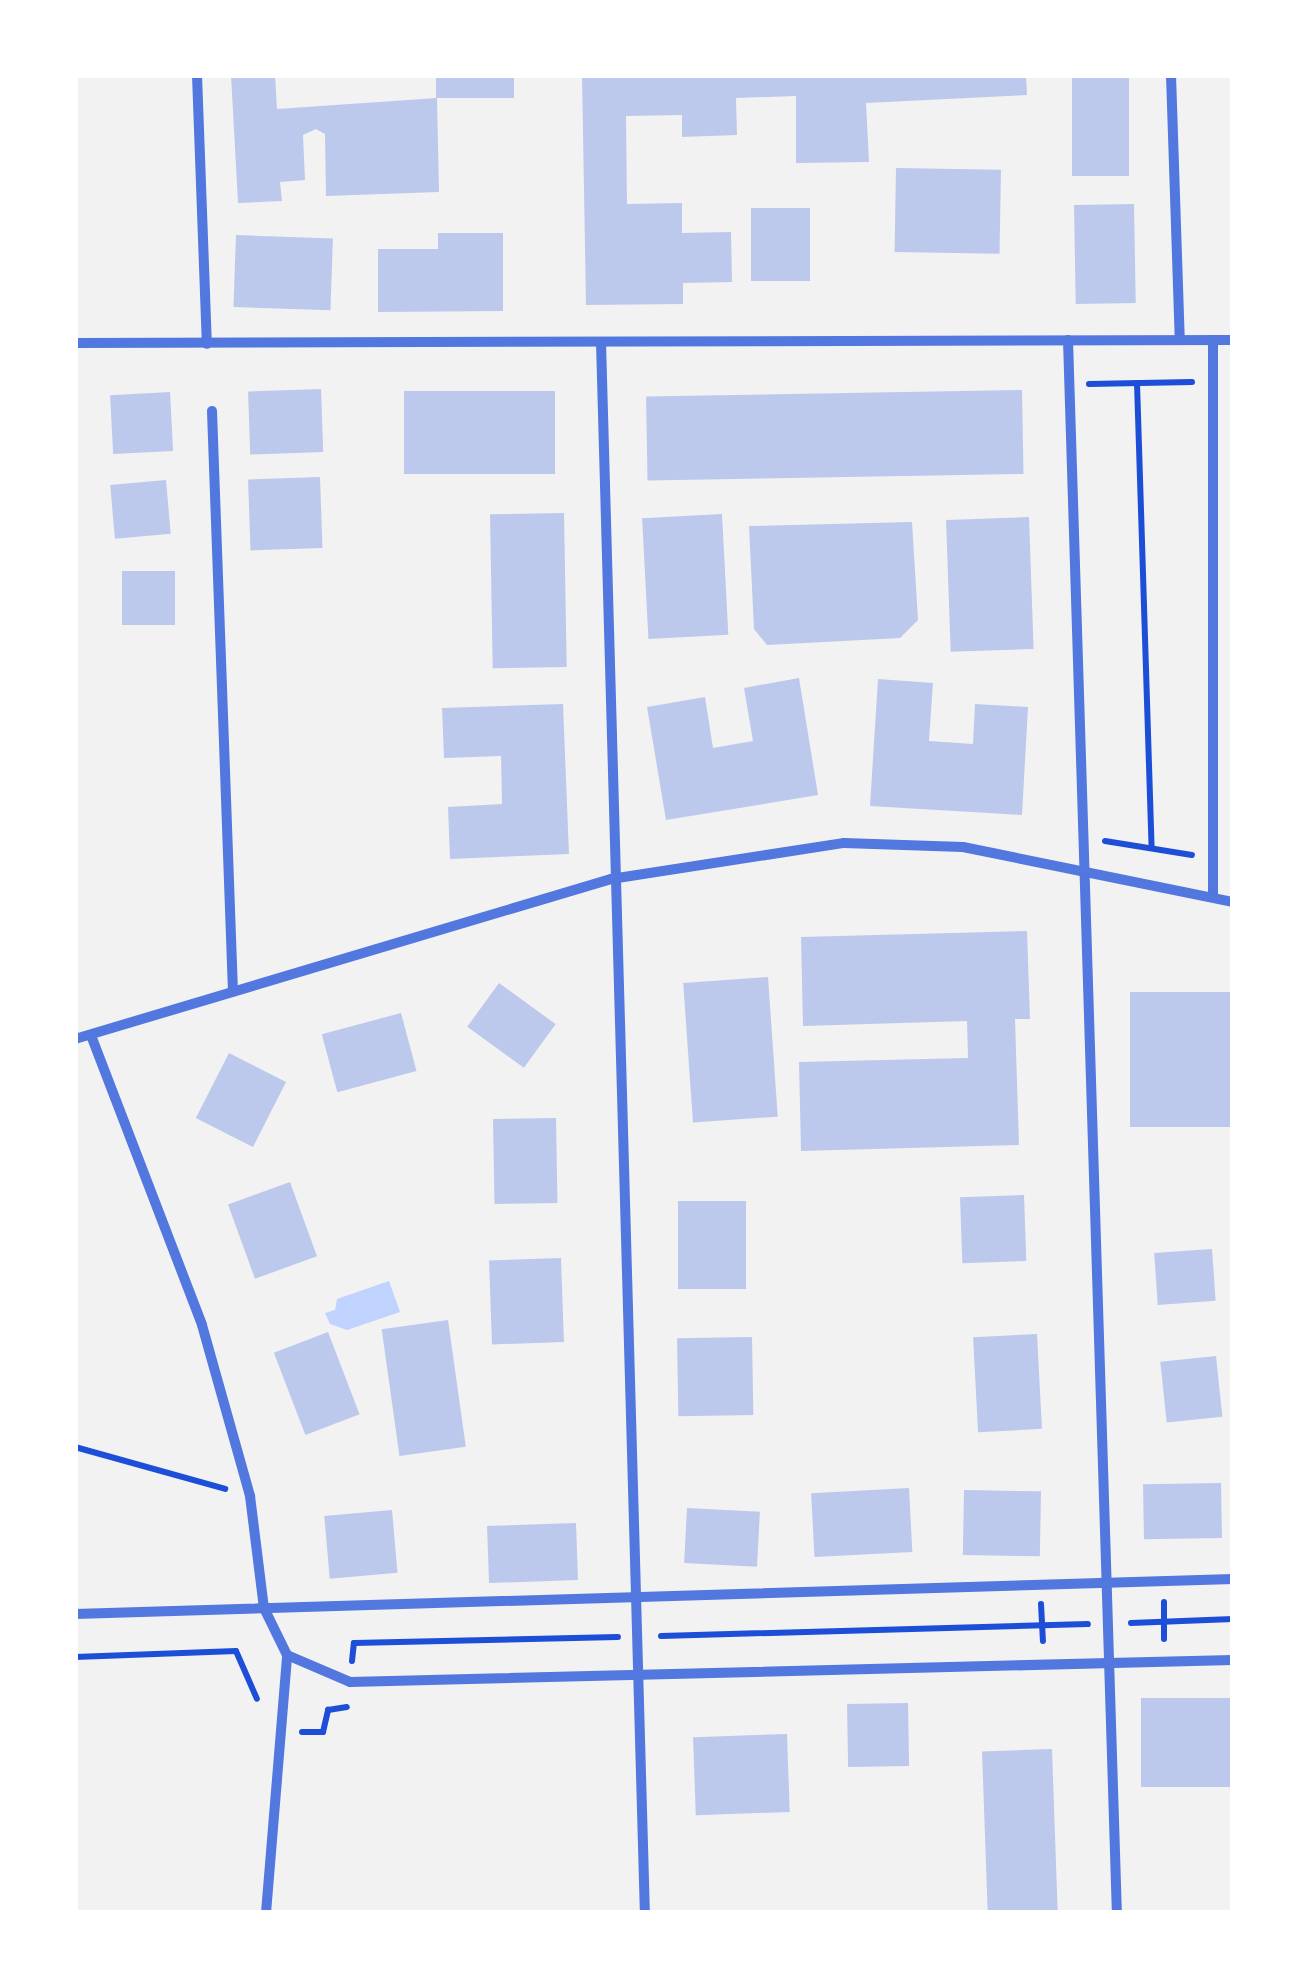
<!DOCTYPE html>
<html>
<head>
<meta charset="utf-8">
<style>
	body { margin:0 }
	#map { position:relative; width:1308px; height:1988px; overflow:hidden; background:#f2f2f2; font-family:Montserrat,sans-serif }
	div>[style] { position:absolute }
	.water>* { inset:0; background:#bfd3fe }
	.building>* { inset:0; background:#bdc9ec; transform-origin:0 0 }
	.path>* { height:6px; margin:-3px; padding:0 3px; transform-origin:3px; border-radius:3px; background:#1d4ed8 }
	.minor>* { height:10px; margin:-5px; padding:0 5px; transform-origin:5px; border-radius:5px; background:#5277de }
	span { translate:-50% -50%; white-space:nowrap; text-align:center; line-height:1.15; -webkit-text-stroke:10px #fff; paint-order:stroke }
	.frame { position:absolute; inset:0; border:78px solid #fff; pointer-events:none }
</style>
</head>
<body>
<div id="map">
	<div class="water">
		<i style="clip-path:polygon(389px 1281px,400px 1312px,347px 1330px,330px 1324px,325px 1313px,335px 1310px,337px 1299px)"></i>
	</div>
	<div class="building">
		<i style="clip-path:polygon(231px 75px,275px 75px,277px 109px,437px 98px,439px 192px,326px 196px,325px 134px,316px 129px,303px 135px,305px 180px,280px 182px,282px 201px,238px 203px)"></i>
		<i style="left:436px;top:75px;width:78px;height:23px"></i>
		<i style="clip-path:polygon(582px 75px,1026px 75px,1027px 95px,866px 103px,869px 162px,796px 163px,796px 96px,736px 98px,737px 135px,682px 137px,682px 115px,626px 116px,627px 204px,682px 203px,682px 233px,731px 232px,732px 282px,683px 283px,683px 304px,586px 305px)"></i>
		<i style="left:1072px;top:75px;width:57px;height:101px"></i>
		<i style="left:896px;top:168px;width:105px;height:84px;rotate:1deg"></i>
		<i style="left:1134px;top:204px;width:99px;height:60px;rotate:89deg"></i>
		<i style="left:751px;top:208px;width:59px;height:73px"></i>
		<i style="clip-path:polygon(438px 233px,503px 233px,503px 311px,378px 312px,378px 249px,438px 249px)"></i>
		<i style="left:236px;top:235px;width:97px;height:72px;rotate:2deg"></i>
		<i style="left:321px;top:389px;width:63px;height:73px;rotate:88deg"></i>
		<i style="left:1022px;top:390px;width:84px;height:376px;rotate:89deg"></i>
		<i style="left:555px;top:391px;width:83px;height:151px;rotate:90deg"></i>
		<i style="left:170px;top:392px;width:59px;height:60px;rotate:87deg"></i>
		<i style="left:320px;top:477px;width:71px;height:72px;rotate:88deg"></i>
		<i style="left:166px;top:480px;width:54px;height:56px;rotate:85deg"></i>
		<i style="left:564px;top:513px;width:154px;height:74px;rotate:89deg"></i>
		<i style="left:722px;top:514px;width:121px;height:80px;rotate:87deg"></i>
		<i style="left:1029px;top:517px;width:132px;height:83px;rotate:88deg"></i>
		<i style="clip-path:polygon(912px 522px,918px 620px,900px 638px,767px 645px,754px 629px,749px 526px)"></i>
		<i style="left:122px;top:571px;width:53px;height:54px"></i>
		<i style="clip-path:polygon(799px 678px,818px 795px,666px 820px,647px 707px,705px 697px,713px 748px,753px 741px,744px 688px)"></i>
		<i style="clip-path:polygon(878px 679px,933px 683px,929px 741px,973px 744px,975px 704px,1028px 707px,1022px 815px,870px 806px)"></i>
		<i style="clip-path:polygon(563px 704px,569px 854px,450px 859px,448px 807px,502px 804px,501px 756px,444px 758px,442px 708px)"></i>
		<i style="clip-path:polygon(1027px 931px,1030px 1019px,1015px 1019px,1019px 1145px,801px 1151px,799px 1062px,968px 1058px,967px 1021px,803px 1026px,801px 937px)"></i>
		<i style="left:768px;top:977px;width:140px;height:85px;rotate:86deg"></i>
		<i style="left:499px;top:983px;width:70px;height:54px;rotate:36deg"></i>
		<i style="left:1233px;top:992px;width:135px;height:103px;rotate:90deg"></i>
		<i style="left:401px;top:1013px;width:60px;height:82px;rotate:75deg"></i>
		<i style="left:229px;top:1053px;width:64px;height:73px;rotate:27deg"></i>
		<i style="left:556px;top:1118px;width:85px;height:63px;rotate:89deg"></i>
		<i style="left:290px;top:1182px;width:79px;height:66px;rotate:70deg"></i>
		<i style="left:1024px;top:1195px;width:66px;height:64px;rotate:88deg"></i>
		<i style="left:678px;top:1201px;width:68px;height:88px"></i>
		<i style="left:1212px;top:1249px;width:52px;height:58px;rotate:86deg"></i>
		<i style="left:561px;top:1258px;width:84px;height:72px;rotate:88deg"></i>
		<i style="left:448px;top:1320px;width:128px;height:67px;rotate:82deg"></i>
		<i style="left:328px;top:1332px;width:88px;height:58px;rotate:69deg"></i>
		<i style="left:1037px;top:1334px;width:95px;height:64px;rotate:87deg"></i>
		<i style="left:752px;top:1337px;width:78px;height:75px;rotate:89deg"></i>
		<i style="left:1216px;top:1356px;width:61px;height:56px;rotate:84deg"></i>
		<i style="left:1221px;top:1483px;width:55px;height:78px;rotate:89deg"></i>
		<i style="left:909px;top:1488px;width:64px;height:98px;rotate:87deg"></i>
		<i style="left:964px;top:1490px;width:77px;height:65px;rotate:1deg"></i>
		<i style="left:687px;top:1508px;width:73px;height:55px;rotate:3deg"></i>
		<i style="left:392px;top:1510px;width:63px;height:68px;rotate:85deg"></i>
		<i style="left:576px;top:1523px;width:57px;height:89px;rotate:88deg"></i>
		<i style="left:1233px;top:1698px;width:89px;height:92px;rotate:90deg"></i>
		<i style="left:908px;top:1703px;width:63px;height:61px;rotate:89deg"></i>
		<i style="left:787px;top:1734px;width:78px;height:94px;rotate:88deg"></i>
		<i style="left:1052px;top:1749px;width:164px;height:70px;rotate:88deg"></i>
	</div>
	<div class="path">
		<i style="left:1137px;top:383px;width:465px;rotate:88.2deg"></i>
		<i style="left:1089px;top:384px;width:103px;rotate:-1.1deg"></i>
		<i style="left:1105px;top:841px;width:88px;rotate:9.1deg"></i>
		<i style="left:75px;top:1447px;width:156px;rotate:15.6deg"></i>
		<i style="left:1041px;top:1604px;width:37px;rotate:87deg"></i>
		<i style="left:1131px;top:1623px;width:102px;rotate:-2.2deg"></i>
		<i style="left:661px;top:1636px;width:427px;rotate:-1.6deg"></i>
		<i style="left:1164px;top:1639px;width:37px;rotate:-90deg"></i>
		<i style="left:75px;top:1657px;width:161px;rotate:-2.1deg"></i>
		<i style="left:236px;top:1651px;width:52px;rotate:66.4deg"></i>
		<i style="left:352px;top:1661px;width:18px;rotate:-84deg"></i>
		<i style="left:354px;top:1643px;width:264px;rotate:-1.3deg"></i>
		<i style="left:302px;top:1732px;width:21px"></i>
		<i style="left:323px;top:1732px;width:23px;rotate:-77deg"></i>
		<i style="left:328px;top:1710px;width:19px;rotate:-9deg"></i>
	</div>
	<div class="minor">
		<i style="left:197px;top:75px;width:269px;rotate:87.9deg"></i>
		<i style="left:1171px;top:75px;width:265px;rotate:88.1deg"></i>
		<i style="left:1068px;top:340px;width:1574px;rotate:88.22deg"></i>
		<i style="left:601px;top:342px;width:1572px;rotate:88.4deg"></i>
		<i style="left:75px;top:343px;width:1158px;rotate:-0.15deg"></i>
		<i style="left:212px;top:411px;width:581px;rotate:87.93deg"></i>
		<i style="left:1213px;top:897px;width:557px;rotate:-90deg"></i>
		<i style="left:92px;top:1038px;width:307px;rotate:69deg"></i>
		<i style="left:202px;top:1325px;width:178px;rotate:74.3deg"></i>
		<i style="left:250px;top:1496px;width:113px;rotate:82.9deg"></i>
		<i style="left:264px;top:1608px;width:52px;rotate:63.9deg"></i>
		<i style="left:287px;top:1655px;width:69px;rotate:23.2deg"></i>
		<i style="left:350px;top:1682px;width:883px;rotate:-1.43deg"></i>
		<i style="left:75px;top:1039px;width:559px;rotate:-16.62deg"></i>
		<i style="left:611px;top:879px;width:236px;rotate:-8.8deg"></i>
		<i style="left:844px;top:843px;width:119px;rotate:1.9deg"></i>
		<i style="left:963px;top:847px;width:276px;rotate:11.5deg"></i>
		<i style="left:75px;top:1614px;width:1159px;rotate:-1.73deg"></i>
		<i style="left:266px;top:1913px;width:259px;rotate:-85.3deg"></i>
	</div>
	<div class="frame"></div>
</div>
</body>
</html>
